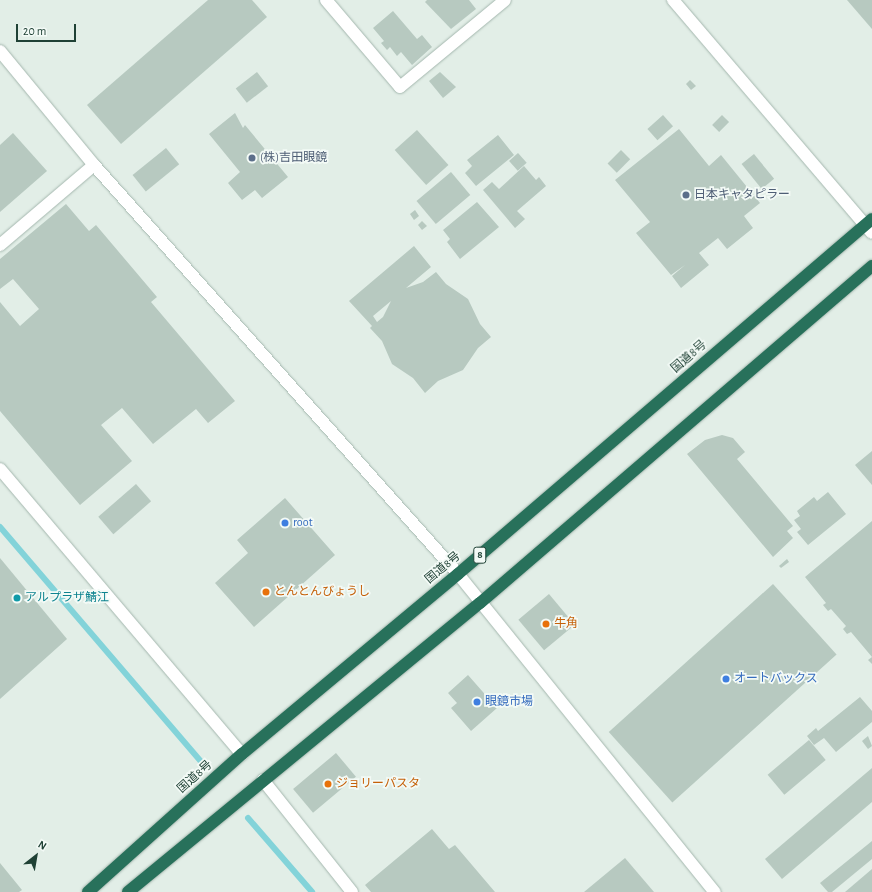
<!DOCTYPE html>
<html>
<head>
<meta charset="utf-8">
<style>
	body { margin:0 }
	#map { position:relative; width:872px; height:892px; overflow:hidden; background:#e2eee7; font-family:"Alegreya Sans","Noto Sans JP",sans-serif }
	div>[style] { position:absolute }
	.stream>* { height:6px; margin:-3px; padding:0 3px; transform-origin:3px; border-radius:3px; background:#83d3d9 }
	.building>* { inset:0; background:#b7c9c0; transform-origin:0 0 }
	.roads { filter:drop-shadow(0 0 1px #a4b7ae) drop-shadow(0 0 1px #a4b7ae) }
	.minor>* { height:12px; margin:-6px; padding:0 6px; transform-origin:6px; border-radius:6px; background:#fff }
	.highway>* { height:12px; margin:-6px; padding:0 6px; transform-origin:6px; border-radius:6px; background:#28715b }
	.dots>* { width:11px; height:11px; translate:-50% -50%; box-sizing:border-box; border:2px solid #f3faf6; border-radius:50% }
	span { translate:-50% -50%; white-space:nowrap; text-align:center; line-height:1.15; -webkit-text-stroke:3.5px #f3faf6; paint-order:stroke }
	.shield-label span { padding:1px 3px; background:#f3faf6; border:1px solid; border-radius:3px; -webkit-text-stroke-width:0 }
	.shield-label { font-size:11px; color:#1f4135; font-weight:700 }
	.service-label { font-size:12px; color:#4e5e75 }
	.left { translate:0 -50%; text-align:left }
	.street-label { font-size:12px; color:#1f4135 }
	.shop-label { font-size:12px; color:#366cbe }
	.food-label { font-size:12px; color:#c56008 }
	.culture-label { font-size:12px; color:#0d838f }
	.north { position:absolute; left:16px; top:836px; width:40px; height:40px; -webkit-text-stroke:3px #f3faf6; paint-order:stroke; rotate:31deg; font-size:11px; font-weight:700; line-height:16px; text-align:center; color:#1f4135 }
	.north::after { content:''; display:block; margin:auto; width:14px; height:18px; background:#1f4135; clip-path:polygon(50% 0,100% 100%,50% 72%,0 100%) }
	.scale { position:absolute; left:16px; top:24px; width:60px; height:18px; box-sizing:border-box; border:2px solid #1f4135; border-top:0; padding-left:5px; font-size:12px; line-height:14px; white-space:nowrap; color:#1f4135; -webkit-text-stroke:3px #f3faf6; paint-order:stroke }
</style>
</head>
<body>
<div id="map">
	<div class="stream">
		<i style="left:0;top:527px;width:311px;rotate:49.4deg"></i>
		<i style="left:248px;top:818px;width:98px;rotate:49.1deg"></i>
	</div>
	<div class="building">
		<i style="clip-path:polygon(208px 0,252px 0,267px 17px,121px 144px,87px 105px)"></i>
		<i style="clip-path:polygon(427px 0,469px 0,476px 9px,451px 29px,425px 2px)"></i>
		<i style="clip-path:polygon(847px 0,872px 0,872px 29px)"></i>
		<i style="clip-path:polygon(393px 11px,417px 39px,422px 35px,432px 47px,412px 65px,401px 52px,397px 56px,390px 47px,387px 50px,381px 43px,384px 41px,373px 28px)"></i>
		<i style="left:257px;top:72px;width:18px;height:27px;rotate:52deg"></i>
		<i style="clip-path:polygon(440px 72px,456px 87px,443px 98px,429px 81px)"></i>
		<i style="clip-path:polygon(690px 80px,696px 86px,691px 90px,686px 84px)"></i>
		<i style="clip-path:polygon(235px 113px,243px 128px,245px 125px,288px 177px,262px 198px,255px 190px,242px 200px,228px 183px,240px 172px,209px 134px)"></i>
		<i style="left:663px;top:115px;width:15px;height:21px;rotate:48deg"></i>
		<i style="left:722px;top:115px;width:10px;height:14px;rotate:45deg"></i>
		<i style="clip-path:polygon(679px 129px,709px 166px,721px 155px,760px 203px,744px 216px,753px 228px,727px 249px,718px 238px,699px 253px,709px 265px,681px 288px,672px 276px,685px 265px,671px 275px,636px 233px,650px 222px,615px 180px)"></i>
		<i style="left:417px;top:130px;width:47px;height:30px;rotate:48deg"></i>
		<i style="clip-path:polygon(13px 133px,47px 171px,0 212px,0 145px)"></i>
		<i style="clip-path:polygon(498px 135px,514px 155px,476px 186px,465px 173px,472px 166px,467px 160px)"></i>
		<i style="left:166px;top:148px;width:21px;height:43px;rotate:51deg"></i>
		<i style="left:621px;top:150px;width:13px;height:19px;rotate:45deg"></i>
		<i style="left:518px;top:153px;width:13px;height:12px;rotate:48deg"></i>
		<i style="left:754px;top:154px;width:32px;height:16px;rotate:51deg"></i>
		<i style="clip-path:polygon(524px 166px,536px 180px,539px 177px,546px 186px,517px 211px,525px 219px,515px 228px,483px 190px,492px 182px,499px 189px)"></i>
		<i style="left:451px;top:172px;width:30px;height:45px;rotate:50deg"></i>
		<i style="clip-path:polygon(477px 202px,499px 227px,460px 259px,447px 242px,450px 239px,443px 230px)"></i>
		<i style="clip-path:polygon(66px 204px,89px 231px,96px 225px,157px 297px,151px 302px,235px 401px,208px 423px,196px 409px,153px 444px,122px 408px,101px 425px,132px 461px,80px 505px,0 411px,0 302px,20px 326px,39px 309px,13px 279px,0 289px,0 259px)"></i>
		<i style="clip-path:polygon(415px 210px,419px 216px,414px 220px,410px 214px)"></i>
		<i style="clip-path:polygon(422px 221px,427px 226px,422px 230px,418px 225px)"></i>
		<i style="clip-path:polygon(evenodd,414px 246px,431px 267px,406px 288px,423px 282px,436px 272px,446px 284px,468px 299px,480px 324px,491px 337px,478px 348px,463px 370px,438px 381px,425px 393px,413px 378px,392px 364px,382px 341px,370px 328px,372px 326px,349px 301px,414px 246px,391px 301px,383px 317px,377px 322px,373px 316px,391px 301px)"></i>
		<i style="clip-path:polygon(722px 435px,733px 438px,745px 452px,737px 459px,793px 526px,787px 531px,793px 538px,773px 557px,687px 454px,705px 440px)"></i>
		<i style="clip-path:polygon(872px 451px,872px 485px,855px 465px)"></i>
		<i style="left:136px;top:484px;width:23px;height:50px;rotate:49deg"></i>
		<i style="clip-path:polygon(828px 492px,846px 514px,808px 545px,797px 532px,801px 529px,794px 520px,800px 516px,797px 511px,814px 497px,817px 501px)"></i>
		<i style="clip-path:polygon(285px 498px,335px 555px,254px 627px,215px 583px,248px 553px,237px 540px)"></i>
		<i style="clip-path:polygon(872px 521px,872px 664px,868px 660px,872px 657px,851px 632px,847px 634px,843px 629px,846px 626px,831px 609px,828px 611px,823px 605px,826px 603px,805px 577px)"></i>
		<i style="clip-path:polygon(0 558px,67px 639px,0 699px)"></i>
		<i style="clip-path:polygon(787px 559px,789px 562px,781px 568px,779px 566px)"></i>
		<i style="left:773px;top:584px;width:95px;height:221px;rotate:48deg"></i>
		<i style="left:549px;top:594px;width:40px;height:40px;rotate:50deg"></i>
		<i style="clip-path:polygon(468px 675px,497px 708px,471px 731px,451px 708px,457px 703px,448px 693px)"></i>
		<i style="clip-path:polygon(860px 697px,872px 711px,872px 722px,836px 752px,824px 738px,814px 745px,807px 736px,816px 728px,818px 731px)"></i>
		<i style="clip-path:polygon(868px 736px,872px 746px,868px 749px,862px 741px)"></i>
		<i style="left:809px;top:740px;width:26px;height:54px;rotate:50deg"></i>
		<i style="left:336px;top:753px;width:31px;height:56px;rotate:50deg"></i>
		<i style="clip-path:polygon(872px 768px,872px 802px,782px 879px,765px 859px)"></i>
		<i style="clip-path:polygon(432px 829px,449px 849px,455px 845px,495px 892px,371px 892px,365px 885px)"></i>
		<i style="clip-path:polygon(872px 841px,872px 859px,832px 892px,828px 892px,820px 883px)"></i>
		<i style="clip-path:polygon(625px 858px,654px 892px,584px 892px)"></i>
		<i style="clip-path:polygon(0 863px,22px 890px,19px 892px,0 892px)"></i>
		<i style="clip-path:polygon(872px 869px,872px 892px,845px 892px)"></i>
	</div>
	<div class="roads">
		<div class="minor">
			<i style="left:326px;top:0;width:114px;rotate:49.6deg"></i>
			<i style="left:400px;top:87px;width:136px;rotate:-39.6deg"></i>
			<i style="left:673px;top:0;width:306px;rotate:49.5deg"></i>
			<i style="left:0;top:51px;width:148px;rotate:50.5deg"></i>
			<i style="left:94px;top:165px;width:548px;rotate:48.33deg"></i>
			<i style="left:458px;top:574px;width:409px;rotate:51.1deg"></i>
			<i style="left:0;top:245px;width:123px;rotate:-40.4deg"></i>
			<i style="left:0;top:469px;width:374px;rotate:49.7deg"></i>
			<i style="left:263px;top:780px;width:143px;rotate:51.5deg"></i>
		</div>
		<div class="highway">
			<i style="left:88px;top:892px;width:207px;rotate:-41.9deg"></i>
			<i style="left:242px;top:754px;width:281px;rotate:-39.8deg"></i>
			<i style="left:458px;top:574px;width:545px;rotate:-40.61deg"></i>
			<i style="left:128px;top:892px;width:455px;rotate:-39.4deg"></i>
			<i style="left:480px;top:603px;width:517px;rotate:-40.69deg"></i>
		</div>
	</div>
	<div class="dots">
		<i style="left:252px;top:158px;background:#5c6f8a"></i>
		<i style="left:686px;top:195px;background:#5c6f8a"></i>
		<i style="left:285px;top:523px;background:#3f7fe0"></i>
		<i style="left:266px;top:592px;background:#e8710a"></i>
		<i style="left:17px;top:598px;background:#0f9aa8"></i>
		<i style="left:546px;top:624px;background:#e8710a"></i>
		<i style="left:726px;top:679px;background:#3f7fe0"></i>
		<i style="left:477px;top:702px;background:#3f7fe0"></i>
		<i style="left:328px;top:784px;background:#e8710a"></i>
	</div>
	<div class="shield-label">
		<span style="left:480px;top:555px">8</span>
	</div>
	<div class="service-label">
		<span class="left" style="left:260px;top:158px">(株)吉田眼鏡</span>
		<span class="left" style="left:694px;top:195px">日本キャタピラー</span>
	</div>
	<div class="street-label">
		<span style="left:689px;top:357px;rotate:-41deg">国道8号</span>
		<span style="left:443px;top:568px;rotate:-40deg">国道8号</span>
		<span style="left:195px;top:777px;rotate:-42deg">国道8号</span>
	</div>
	<div class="shop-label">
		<span class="left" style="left:293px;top:523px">root</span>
		<span class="left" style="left:734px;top:679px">オートバックス</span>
		<span class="left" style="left:485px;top:702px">眼鏡市場</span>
	</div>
	<div class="food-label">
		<span class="left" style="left:274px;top:592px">とんとんびょうし</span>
		<span class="left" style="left:554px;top:624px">牛角</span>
		<span class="left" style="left:336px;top:784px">ジョリーパスタ</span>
	</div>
	<div class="culture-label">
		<span class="left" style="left:25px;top:598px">アルプラザ鯖江</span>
	</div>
	<div class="north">N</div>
	<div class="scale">20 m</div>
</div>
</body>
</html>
